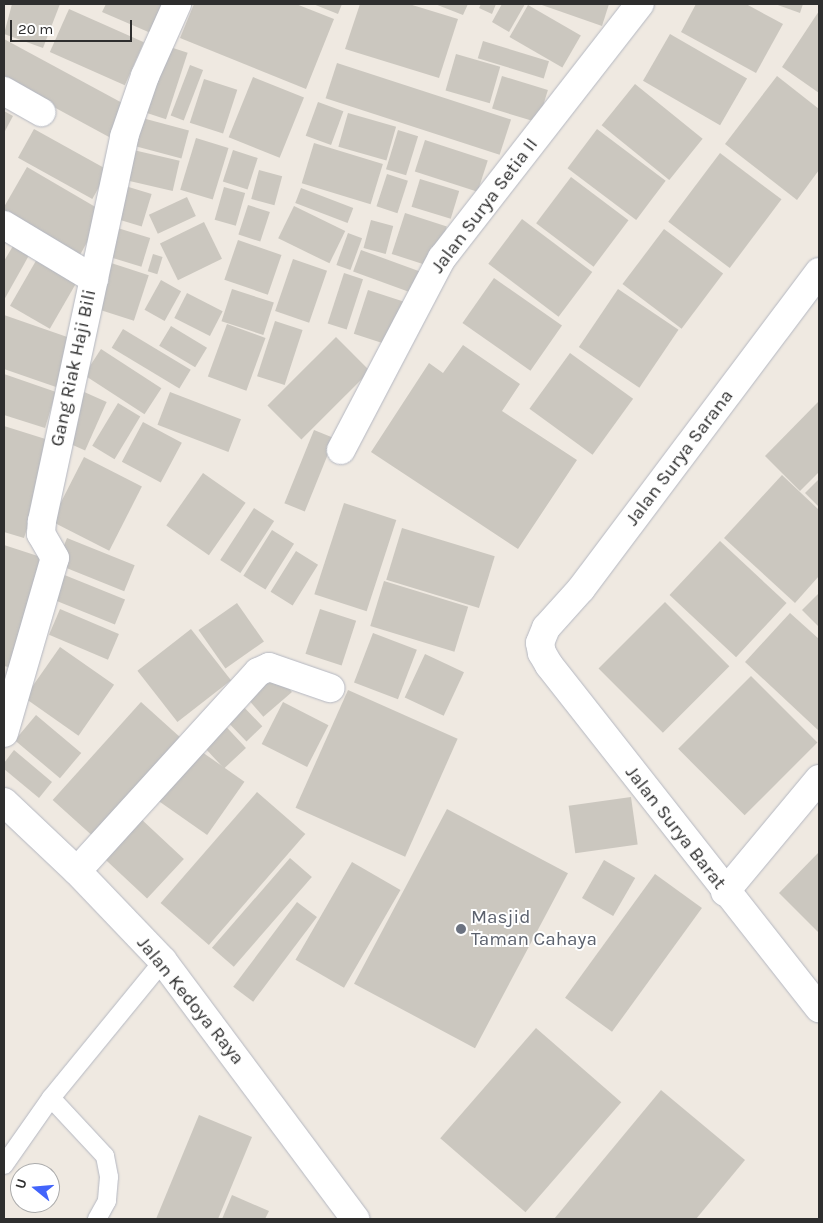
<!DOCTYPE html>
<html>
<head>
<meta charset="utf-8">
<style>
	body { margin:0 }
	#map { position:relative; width:823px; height:1223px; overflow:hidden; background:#efe9e1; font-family:Karla,sans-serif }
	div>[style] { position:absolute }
	.building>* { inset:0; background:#cbc7bf; transform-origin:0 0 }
	.roads { filter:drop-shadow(0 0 1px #b4b7c1) drop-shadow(0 0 1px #b4b7c1) }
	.lane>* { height:18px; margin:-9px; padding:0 9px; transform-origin:9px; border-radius:9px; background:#fff }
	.street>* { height:28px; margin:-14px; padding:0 14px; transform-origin:14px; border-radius:14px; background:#fff }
	.secondary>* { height:28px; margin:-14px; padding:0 14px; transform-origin:14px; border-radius:14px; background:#fff }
	.dots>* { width:14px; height:14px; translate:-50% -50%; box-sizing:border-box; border:2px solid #fff; border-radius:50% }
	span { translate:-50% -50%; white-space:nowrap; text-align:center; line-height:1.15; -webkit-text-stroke:4px #fff; paint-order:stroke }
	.street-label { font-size:19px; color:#2e2e2e }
	.worship-label { font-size:19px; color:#5b616d }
	.left { translate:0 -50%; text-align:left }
	.frame { position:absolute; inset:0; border:5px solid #2e2e2e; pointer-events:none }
	.north { position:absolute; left:10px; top:1163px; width:50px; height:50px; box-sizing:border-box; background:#fff; border:1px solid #ababab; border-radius:50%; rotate:287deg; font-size:14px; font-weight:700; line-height:20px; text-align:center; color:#2e2e2e }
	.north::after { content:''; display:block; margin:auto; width:18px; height:22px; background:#4264fb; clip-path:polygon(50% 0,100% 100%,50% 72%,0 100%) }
	.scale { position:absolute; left:10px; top:20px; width:122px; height:22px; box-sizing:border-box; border:2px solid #2e2e2e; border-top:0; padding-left:6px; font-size:15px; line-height:18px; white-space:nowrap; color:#2e2e2e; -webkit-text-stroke:4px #fff; paint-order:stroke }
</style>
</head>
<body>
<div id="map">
	<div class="building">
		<i style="clip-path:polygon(12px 4px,60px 4px,43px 48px,4px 34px)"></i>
		<i style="clip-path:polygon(106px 4px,174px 4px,160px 37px,102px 12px)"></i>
		<i style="clip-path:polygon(194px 4px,296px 4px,334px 19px,306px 89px,180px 38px)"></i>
		<i style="clip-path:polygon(313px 4px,342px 4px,338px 14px)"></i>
		<i style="clip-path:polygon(360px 4px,409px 4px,458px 19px,439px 78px,345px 49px)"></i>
		<i style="clip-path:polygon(435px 4px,468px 4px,463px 15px)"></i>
		<i style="clip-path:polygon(481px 4px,496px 4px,492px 14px,479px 8px)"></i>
		<i style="clip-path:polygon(502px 4px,525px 4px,509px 32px,492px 22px)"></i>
		<i style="clip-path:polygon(539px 4px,609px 4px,602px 26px)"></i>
		<i style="clip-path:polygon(696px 4px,746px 4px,783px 24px,756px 73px,681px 32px)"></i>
		<i style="clip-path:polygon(775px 4px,803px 4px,800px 13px)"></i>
		<i style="left:528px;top:5px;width:61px;height:37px;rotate:30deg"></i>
		<i style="left:69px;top:9px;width:82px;height:47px;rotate:24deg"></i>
		<i style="clip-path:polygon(819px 11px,819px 93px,782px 67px)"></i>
		<i style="left:670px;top:34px;width:89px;height:54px;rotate:30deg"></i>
		<i style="clip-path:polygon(4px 39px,126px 105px,109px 137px,4px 80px)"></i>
		<i style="left:483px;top:41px;width:69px;height:18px;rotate:17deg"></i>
		<i style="left:161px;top:44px;width:28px;height:70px;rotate:18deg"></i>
		<i style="left:456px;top:54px;width:46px;height:38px;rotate:16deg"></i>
		<i style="left:337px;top:63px;width:183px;height:37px;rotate:18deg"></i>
		<i style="left:190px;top:65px;width:14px;height:54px;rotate:21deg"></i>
		<i style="left:502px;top:76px;width:48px;height:34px;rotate:17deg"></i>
		<i style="clip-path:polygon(777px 76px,819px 109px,819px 170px,797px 200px,725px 144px)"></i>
		<i style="left:253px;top:77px;width:55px;height:65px;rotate:22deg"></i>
		<i style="left:204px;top:79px;width:35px;height:46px;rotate:18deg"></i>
		<i style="left:635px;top:84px;width:87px;height:53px;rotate:39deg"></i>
		<i style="left:318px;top:102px;width:27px;height:36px;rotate:20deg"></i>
		<i style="clip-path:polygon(4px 111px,13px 116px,4px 133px)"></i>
		<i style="left:348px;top:113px;width:50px;height:35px;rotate:16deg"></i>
		<i style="left:131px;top:115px;width:60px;height:29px;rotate:15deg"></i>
		<i style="left:34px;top:129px;width:85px;height:33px;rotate:29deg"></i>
		<i style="left:597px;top:129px;width:86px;height:49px;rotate:37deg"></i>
		<i style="left:398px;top:130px;width:21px;height:41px;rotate:17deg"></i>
		<i style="left:196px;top:138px;width:34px;height:54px;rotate:17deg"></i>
		<i style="left:425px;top:140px;width:66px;height:33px;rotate:18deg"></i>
		<i style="left:314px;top:143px;width:72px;height:42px;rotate:17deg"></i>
		<i style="left:129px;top:149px;width:52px;height:31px;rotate:13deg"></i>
		<i style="left:233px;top:150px;width:26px;height:33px;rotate:18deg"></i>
		<i style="left:720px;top:153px;width:77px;height:86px;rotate:37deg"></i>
		<i style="clip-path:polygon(27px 167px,104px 212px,76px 262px,4px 220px,4px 207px)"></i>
		<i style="left:259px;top:170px;width:24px;height:30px;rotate:15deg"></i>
		<i style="left:387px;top:174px;width:22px;height:34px;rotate:18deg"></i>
		<i style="left:571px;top:177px;width:72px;height:58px;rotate:37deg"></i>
		<i style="left:420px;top:179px;width:41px;height:29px;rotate:17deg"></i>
		<i style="left:122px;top:185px;width:31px;height:34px;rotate:17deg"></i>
		<i style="left:224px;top:187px;width:22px;height:34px;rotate:16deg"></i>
		<i style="left:301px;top:188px;width:56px;height:16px;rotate:21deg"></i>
		<i style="left:187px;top:197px;width:21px;height:42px;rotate:65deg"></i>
		<i style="left:248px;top:205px;width:23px;height:31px;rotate:18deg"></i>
		<i style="left:294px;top:206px;width:57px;height:36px;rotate:26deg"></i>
		<i style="left:405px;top:213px;width:44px;height:43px;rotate:18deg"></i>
		<i style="left:522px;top:219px;width:88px;height:56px;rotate:37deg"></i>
		<i style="left:371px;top:220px;width:23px;height:29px;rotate:15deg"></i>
		<i style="left:204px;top:222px;width:41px;height:49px;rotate:64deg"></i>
		<i style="left:111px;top:226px;width:41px;height:30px;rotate:17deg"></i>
		<i style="left:664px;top:229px;width:74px;height:69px;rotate:37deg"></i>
		<i style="left:348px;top:233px;width:15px;height:34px;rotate:20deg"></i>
		<i style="left:238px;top:240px;width:46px;height:42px;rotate:19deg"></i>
		<i style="clip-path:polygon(16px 241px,32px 250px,4px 300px,4px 261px)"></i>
		<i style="left:361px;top:250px;width:62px;height:23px;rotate:20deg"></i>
		<i style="left:41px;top:252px;width:46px;height:62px;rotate:30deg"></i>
		<i style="left:153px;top:254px;width:10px;height:18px;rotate:17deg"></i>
		<i style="left:293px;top:259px;width:36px;height:55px;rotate:19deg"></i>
		<i style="left:105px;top:261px;width:46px;height:48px;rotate:18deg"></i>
		<i style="left:344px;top:273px;width:20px;height:53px;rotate:18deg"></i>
		<i style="left:494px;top:278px;width:83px;height:55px;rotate:35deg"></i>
		<i style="left:161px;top:280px;width:23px;height:34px;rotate:29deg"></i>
		<i style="left:232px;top:289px;width:44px;height:34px;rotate:18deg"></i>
		<i style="left:618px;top:289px;width:73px;height:70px;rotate:34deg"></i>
		<i style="left:368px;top:290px;width:38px;height:46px;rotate:18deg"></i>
		<i style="left:187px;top:293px;width:40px;height:28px;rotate:27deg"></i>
		<i style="clip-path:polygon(4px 315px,73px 339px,56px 387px,4px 369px)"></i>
		<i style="left:275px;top:321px;width:29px;height:58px;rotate:18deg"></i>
		<i style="left:227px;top:324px;width:41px;height:56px;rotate:20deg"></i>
		<i style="left:171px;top:326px;width:42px;height:23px;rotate:31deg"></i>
		<i style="left:123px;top:329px;width:79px;height:22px;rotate:31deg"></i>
		<i style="left:336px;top:337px;width:48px;height:97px;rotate:45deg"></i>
		<i style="clip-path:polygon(463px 345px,520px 384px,502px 411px,577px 460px,518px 549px,371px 452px,429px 363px,443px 373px)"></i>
		<i style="left:101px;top:349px;width:72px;height:31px;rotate:33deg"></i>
		<i style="left:570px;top:353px;width:78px;height:69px;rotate:36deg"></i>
		<i style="clip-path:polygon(4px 374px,56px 392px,45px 428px,4px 415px)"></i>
		<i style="left:82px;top:391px;width:27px;height:53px;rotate:24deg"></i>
		<i style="left:170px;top:392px;width:76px;height:35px;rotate:21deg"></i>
		<i style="clip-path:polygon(819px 401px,819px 472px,800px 491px,765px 456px)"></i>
		<i style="left:118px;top:403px;width:26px;height:50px;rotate:31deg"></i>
		<i style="left:143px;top:422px;width:44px;height:45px;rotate:28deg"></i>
		<i style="clip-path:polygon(4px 426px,55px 442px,24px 538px,4px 532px)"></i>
		<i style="left:314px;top:430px;width:22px;height:79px;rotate:22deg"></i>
		<i style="left:84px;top:457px;width:65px;height:72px;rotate:27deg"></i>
		<i style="left:203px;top:473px;width:52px;height:64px;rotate:35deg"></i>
		<i style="clip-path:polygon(782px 475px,819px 510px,819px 576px,795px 603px,724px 538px)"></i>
		<i style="clip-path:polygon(819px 479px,819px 507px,805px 493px)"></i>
		<i style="left:344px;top:503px;width:55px;height:96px;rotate:18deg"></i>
		<i style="left:254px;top:508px;width:24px;height:62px;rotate:33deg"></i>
		<i style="left:402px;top:528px;width:97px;height:54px;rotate:17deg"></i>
		<i style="left:272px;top:530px;width:26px;height:54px;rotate:32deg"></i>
		<i style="left:67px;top:538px;width:73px;height:28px;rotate:22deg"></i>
		<i style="left:720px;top:541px;width:91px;height:74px;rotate:43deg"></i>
		<i style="clip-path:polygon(4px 545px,47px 559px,12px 668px,4px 666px)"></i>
		<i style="left:296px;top:551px;width:26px;height:48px;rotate:32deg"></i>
		<i style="left:62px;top:574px;width:68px;height:27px;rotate:22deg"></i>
		<i style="left:384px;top:581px;width:88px;height:47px;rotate:17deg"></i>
		<i style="clip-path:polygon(819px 593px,819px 627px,802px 610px)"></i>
		<i style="left:665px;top:602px;width:91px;height:94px;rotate:45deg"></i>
		<i style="left:237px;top:603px;width:47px;height:47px;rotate:55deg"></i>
		<i style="left:60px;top:609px;width:64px;height:28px;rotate:23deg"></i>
		<i style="left:320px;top:609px;width:38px;height:47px;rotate:18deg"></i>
		<i style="clip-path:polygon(790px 613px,819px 639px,819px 731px,745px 662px)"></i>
		<i style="left:191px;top:629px;width:65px;height:68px;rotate:52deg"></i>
		<i style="left:373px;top:633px;width:47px;height:53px;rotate:21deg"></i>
		<i style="left:60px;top:647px;width:66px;height:62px;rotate:35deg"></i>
		<i style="left:425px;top:654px;width:43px;height:48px;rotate:25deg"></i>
		<i style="left:273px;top:670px;width:29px;height:38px;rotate:49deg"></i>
		<i style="left:751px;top:676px;width:94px;height:103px;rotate:45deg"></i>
		<i style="left:348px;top:690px;width:120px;height:129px;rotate:24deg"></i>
		<i style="left:238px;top:701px;width:35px;height:22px;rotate:46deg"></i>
		<i style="left:141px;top:702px;width:62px;height:132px;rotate:42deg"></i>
		<i style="left:283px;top:702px;width:51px;height:47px;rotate:27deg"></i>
		<i style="left:36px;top:715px;width:59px;height:33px;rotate:40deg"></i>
		<i style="left:218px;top:718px;width:41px;height:30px;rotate:47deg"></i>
		<i style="left:192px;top:745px;width:64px;height:65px;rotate:35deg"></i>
		<i style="clip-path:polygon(14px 750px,52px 782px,39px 798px,4px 769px,4px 763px)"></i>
		<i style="left:257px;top:792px;width:64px;height:147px;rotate:41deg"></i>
		<i style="left:631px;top:797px;width:48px;height:63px;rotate:82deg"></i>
		<i style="left:447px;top:809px;width:137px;height:198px;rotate:28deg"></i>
		<i style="left:140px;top:818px;width:60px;height:54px;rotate:43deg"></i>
		<i style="clip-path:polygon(819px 852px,819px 933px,779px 893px)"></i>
		<i style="left:290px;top:858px;width:29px;height:119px;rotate:41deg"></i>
		<i style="left:604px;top:860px;width:36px;height:44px;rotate:30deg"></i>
		<i style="left:352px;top:862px;width:56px;height:113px;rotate:30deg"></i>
		<i style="left:655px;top:874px;width:58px;height:153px;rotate:36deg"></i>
		<i style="left:297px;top:902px;width:25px;height:106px;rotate:37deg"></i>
		<i style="left:536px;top:1028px;width:113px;height:146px;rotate:41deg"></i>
		<i style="clip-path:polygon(661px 1090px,745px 1160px,696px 1219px,554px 1219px)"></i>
		<i style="clip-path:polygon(199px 1115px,252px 1137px,218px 1219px,156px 1219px)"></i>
		<i style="clip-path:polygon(232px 1195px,269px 1211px,265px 1219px,222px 1219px)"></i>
	</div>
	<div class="roads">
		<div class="lane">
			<i style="left:51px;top:1098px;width:79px;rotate:47deg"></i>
			<i style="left:105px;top:1156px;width:21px;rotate:79deg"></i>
			<i style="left:109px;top:1177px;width:24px;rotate:95deg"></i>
			<i style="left:107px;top:1201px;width:21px;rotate:119deg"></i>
			<i style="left:4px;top:1165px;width:82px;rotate:-55deg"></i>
			<i style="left:51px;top:1098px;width:177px;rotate:-50.7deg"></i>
		</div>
		<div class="street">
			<i style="left:4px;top:91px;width:43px;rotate:29.6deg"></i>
			<i style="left:4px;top:225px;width:105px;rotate:31deg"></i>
			<i style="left:819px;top:272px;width:396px;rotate:126.9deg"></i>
			<i style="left:581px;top:589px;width:52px;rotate:131.9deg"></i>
			<i style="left:546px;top:628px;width:16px;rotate:112deg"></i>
			<i style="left:540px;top:643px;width:10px;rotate:79deg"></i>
			<i style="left:542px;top:653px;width:14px;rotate:60deg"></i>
			<i style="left:549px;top:665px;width:437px;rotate:51.8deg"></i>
			<i style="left:341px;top:450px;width:217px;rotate:-62.3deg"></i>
			<i style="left:442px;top:258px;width:322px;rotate:-52.1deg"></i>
			<i style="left:4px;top:733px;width:182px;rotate:-73.8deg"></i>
			<i style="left:55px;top:558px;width:28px;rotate:-120deg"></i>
			<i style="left:41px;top:534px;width:13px;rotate:-86deg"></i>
			<i style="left:42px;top:521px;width:393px;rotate:-77.9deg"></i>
			<i style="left:124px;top:137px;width:65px;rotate:-71deg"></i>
			<i style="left:145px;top:76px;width:79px;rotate:-66deg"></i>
			<i style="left:77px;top:871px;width:269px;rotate:-47.7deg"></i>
			<i style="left:258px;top:672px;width:12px;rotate:-24deg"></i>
			<i style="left:269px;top:667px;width:65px;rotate:19deg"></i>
			<i style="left:725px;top:892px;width:147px;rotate:-50.2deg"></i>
		</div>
		<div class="secondary">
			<i style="left:4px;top:802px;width:100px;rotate:43.4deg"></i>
			<i style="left:77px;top:871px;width:124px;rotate:46.3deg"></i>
			<i style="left:163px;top:961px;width:322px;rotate:53.3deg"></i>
		</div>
	</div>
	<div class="dots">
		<i style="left:461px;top:929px;background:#6b7280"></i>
	</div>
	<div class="street-label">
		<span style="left:485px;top:206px;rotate:-53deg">Jalan Surya Setia II</span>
		<span style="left:74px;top:368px;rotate:-78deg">Gang Riak Haji Bili</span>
		<span style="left:680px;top:458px;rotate:-53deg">Jalan Surya Sarana</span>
		<span style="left:675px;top:828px;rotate:52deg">Jalan Surya Barat</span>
		<span style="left:190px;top:1001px;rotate:51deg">Jalan Kedoya Raya</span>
	</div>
	<div class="worship-label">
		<span class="left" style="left:471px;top:929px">Masjid<br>Taman Cahaya</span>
	</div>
	<div class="frame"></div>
	<div class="north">U</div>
	<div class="scale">20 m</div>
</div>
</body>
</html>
